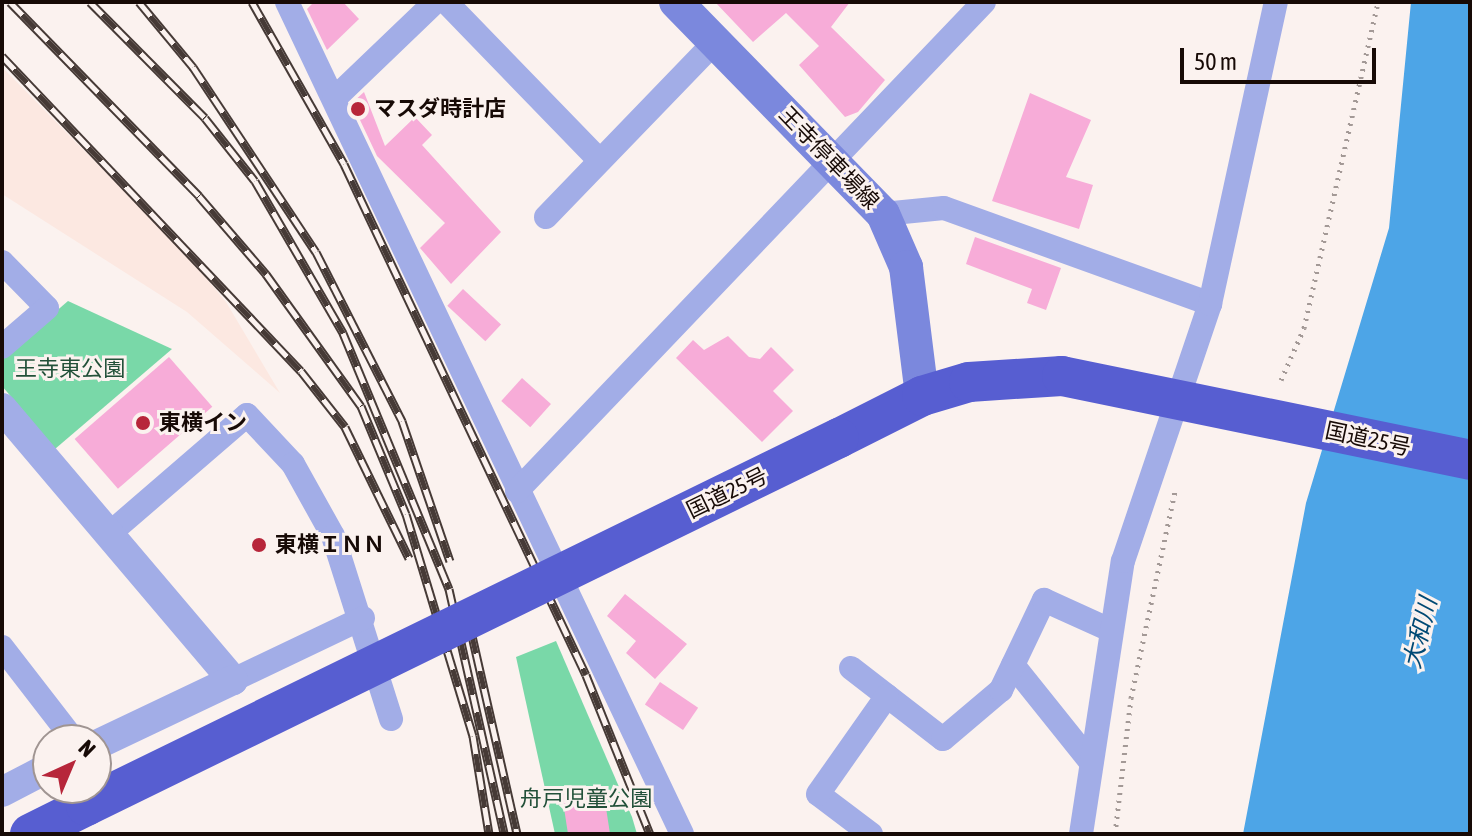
<!DOCTYPE html>
<html>
<head>
<meta charset="utf-8">
<style>
	body { margin:0 }
	#map { position:relative; width:1472px; height:836px; overflow:hidden; background:#fbf2ef; font-family:"Asap Condensed","Noto Sans JP",sans-serif }
	div>[style] { position:absolute }
	.built>* { inset:0; background:#fce8e1 }
	.green>* { inset:0; background:#79d8a8 }
	.water>* { inset:0; background:#4da5e7 }
	.building>* { inset:0; background:#f7acd8; transform-origin:0 0 }
	.path>* { height:5px; margin-top:-2.5px; transform-origin:0; background:repeating-linear-gradient(90deg,#a39996 0 2px,transparent 0 8px) }
	.minor>* { height:24px; margin:-12px; padding:0 12px; transform-origin:12px; border-radius:12px; background:#a2ade7 }
	.tertiary>* { height:30px; margin:-15px; padding:0 15px; transform-origin:15px; border-radius:15px; background:#a2ade7 }
	.secondary>* { height:34px; margin:-17px; padding:0 17px; transform-origin:17px; border-radius:17px; background:#7b88dd }
	.trunk>* { height:40px; margin:-20px; padding:0 20px; transform-origin:20px; border-radius:20px; background:#575ed1 }
	.rail>* { height:9px; margin-top:-4.5px; transform-origin:0; background:repeating-linear-gradient(90deg,#fbf2ef 0 18px,#463a36 0 36px); box-sizing:border-box; border-block:2px solid #463a36 }
	.trunk-bridge>* { height:40px; margin:-20px; padding:0 20px; transform-origin:20px; border-radius:20px; background:#575ed1 }
	.dots>* { width:22px; height:22px; translate:-50% -50%; box-sizing:border-box; border:4px solid #fbf2ef; border-radius:50% }
	span { translate:-50% -50%; white-space:nowrap; text-align:center; line-height:1.15; -webkit-text-stroke:6px #fbf2ef; paint-order:stroke }
	.poi-label { font-size:22px; color:#170a06; font-weight:700 }
	.left { translate:0 -50%; text-align:left }
	.street-label { font-size:22px; color:#170a06 }
	.park-label { font-size:22px; color:#225039 }
	.water-label { font-size:24px; color:#004974; font-style:italic }
	.frame { position:absolute; inset:0; border:4px solid #170a06; pointer-events:none }
	.north { position:absolute; left:32px; top:724px; width:80px; height:80px; box-sizing:border-box; background:#fbf2ef; border:2px solid #a09592; border-radius:50%; rotate:44deg; font-size:22px; font-weight:700; line-height:32px; text-align:center; color:#170a06 }
	.north::after { content:''; display:block; margin:auto; width:28px; height:36px; background:#b7263a; clip-path:polygon(50% 0,100% 100%,50% 72%,0 100%) }
	.scale { position:absolute; left:1180px; top:48px; width:196px; height:36px; box-sizing:border-box; border:4px solid #170a06; border-top:0; padding-left:10px; font-size:24px; line-height:28px; white-space:nowrap; color:#170a06; -webkit-text-stroke:6px #fbf2ef; paint-order:stroke }
</style>
</head>
<body>
<div id="map">
	<div class="built">
		<i style="clip-path:polygon(2px 67px,187px 255px,226px 302px,280px 393px,187px 312px,2px 194px)"></i>
	</div>
	<div class="green">
		<i style="clip-path:polygon(68px 301px,172px 349px,55px 449px,2px 386px,2px 358px)"></i>
		<i style="clip-path:polygon(556px 641px,632px 817px,637px 834px,555px 834px,516px 657px)"></i>
	</div>
	<div class="water">
		<i style="clip-path:polygon(1411px 2px,1470px 2px,1470px 834px,1243px 834px,1306px 503px,1389px 228px)"></i>
	</div>
	<div class="building">
		<i style="clip-path:polygon(314px 2px,343px 2px,359px 19px,327px 50px,307px 9px)"></i>
		<i style="clip-path:polygon(715px 2px,850px 2px,831px 27px,885px 80px,858px 112px,845px 117px,799px 65px,819px 46px,786px 13px,753px 42px)"></i>
		<i style="clip-path:polygon(364px 92px,385px 146px,415px 117px,432px 135px,422px 145px,501px 232px,451px 284px,420px 248px,445px 223px,377px 156px,352px 103px)"></i>
		<i style="clip-path:polygon(1030px 93px,1091px 120px,1066px 177px,1093px 185px,1079px 229px,992px 201px)"></i>
		<i style="clip-path:polygon(975px 237px,1061px 268px,1046px 310px,1027px 303px,1032px 289px,966px 264px)"></i>
		<i style="left:463px;top:289px;width:52px;height:23px;rotate:43deg"></i>
		<i style="clip-path:polygon(728px 336px,749px 357px,760px 359px,771px 347px,794px 370px,773px 391px,793px 411px,762px 442px,676px 358px,693px 340px,704px 350px)"></i>
		<i style="left:169px;top:357px;width:66px;height:125px;rotate:49deg"></i>
		<i style="left:522px;top:378px;width:39px;height:31px;rotate:42deg"></i>
		<i style="clip-path:polygon(625px 594px,687px 644px,655px 679px,626px 653px,636px 641px,607px 616px)"></i>
		<i style="left:660px;top:682px;width:46px;height:27px;rotate:34deg"></i>
		<i style="clip-path:polygon(603px 788px,610px 834px,568px 834px,562px 795px)"></i>
	</div>
	<div class="path">
		<i style="left:1281px;top:380px;width:57px;rotate:-66.1deg"></i>
		<i style="left:1304px;top:328px;width:334px;rotate:-77.2deg"></i>
		<i style="left:1115px;top:834px;width:137px;rotate:-83.3deg"></i>
		<i style="left:1131px;top:698px;width:212px;rotate:-78deg"></i>
	</div>
	<div class="minor">
		<i style="left:287px;top:2px;width:921px;rotate:64.6deg"></i>
		<i style="left:446px;top:2px;width:221px;rotate:45.9deg"></i>
		<i style="left:334px;top:99px;width:140px;rotate:-43.8deg"></i>
		<i style="left:883px;top:214px;width:61px;rotate:-5.6deg"></i>
		<i style="left:944px;top:208px;width:283px;rotate:19.8deg"></i>
		<i style="left:546px;top:217px;width:243px;rotate:-46deg"></i>
		<i style="left:2px;top:262px;width:64px;rotate:45.6deg"></i>
		<i style="left:47px;top:308px;width:60px;rotate:139.1deg"></i>
		<i style="left:517px;top:491px;width:676px;rotate:-46.32deg"></i>
		<i style="left:109px;top:534px;width:182px;rotate:-40.8deg"></i>
		<i style="left:247px;top:415px;width:67px;rotate:46.8deg"></i>
		<i style="left:293px;top:464px;width:82px;rotate:60.9deg"></i>
		<i style="left:333px;top:536px;width:192px;rotate:72.4deg"></i>
		<i style="left:2px;top:647px;width:118px;rotate:52.3deg"></i>
		<i style="left:1013px;top:665px;width:122px;rotate:51.3deg"></i>
		<i style="left:851px;top:668px;width:116px;rotate:37.7deg"></i>
		<i style="left:943px;top:739px;width:76px;rotate:-40.2deg"></i>
		<i style="left:1001px;top:690px;width:100px;rotate:-64.5deg"></i>
		<i style="left:1044px;top:600px;width:70px;rotate:24.4deg"></i>
		<i style="left:233px;top:680px;width:144px;rotate:-25.5deg"></i>
		<i style="left:871px;top:834px;width:66px;rotate:-143deg"></i>
		<i style="left:818px;top:794px;width:120px;rotate:-54.9deg"></i>
		<i style="left:1081px;top:834px;width:276px;rotate:-81.3deg"></i>
		<i style="left:1123px;top:561px;width:271px;rotate:-71.3deg"></i>
		<i style="left:1210px;top:304px;width:309px;rotate:-77.7deg"></i>
	</div>
	<div class="tertiary">
		<i style="left:2px;top:408px;width:357px;rotate:49.7deg"></i>
		<i style="left:233px;top:680px;width:152px;rotate:154.6deg"></i>
		<i style="left:2px;top:792px;width:52px;rotate:-27.6deg"></i>
	</div>
	<div class="secondary">
		<i style="left:676px;top:2px;width:296px;rotate:45.7deg"></i>
		<i style="left:883px;top:214px;width:58px;rotate:66.5deg"></i>
		<i style="left:906px;top:267px;width:130px;rotate:82.9deg"></i>
	</div>
	<div class="trunk">
		<i style="left:839px;top:438px;width:93px;rotate:-26.8deg"></i>
		<i style="left:922px;top:396px;width:49px;rotate:-16.6deg"></i>
		<i style="left:969px;top:382px;width:93px;rotate:-3.7deg"></i>
		<i style="left:1062px;top:376px;width:417px;rotate:11.6deg"></i>
		<i style="left:30px;top:834px;width:63px;rotate:-26.6deg"></i>
	</div>
	<div class="rail">
		<i style="left:10px;top:2px;width:271px;rotate:45.7deg"></i>
		<i style="left:199px;top:196px;width:103px;rotate:49.3deg"></i>
		<i style="left:266px;top:274px;width:163px;rotate:54.3deg"></i>
		<i style="left:361px;top:406px;width:117px;rotate:67.4deg"></i>
		<i style="left:406px;top:514px;width:232px;rotate:73.2deg"></i>
		<i style="left:473px;top:736px;width:99px;rotate:80.7deg"></i>
		<i style="left:90px;top:2px;width:163px;rotate:45.2deg"></i>
		<i style="left:205px;top:118px;width:80px;rotate:51.6deg"></i>
		<i style="left:255px;top:181px;width:176px;rotate:59.9deg"></i>
		<i style="left:343px;top:333px;width:277px;rotate:67.5deg"></i>
		<i style="left:449px;top:589px;width:251px;rotate:77.3deg"></i>
		<i style="left:139px;top:2px;width:85px;rotate:50.3deg"></i>
		<i style="left:193px;top:67px;width:222px;rotate:56.4deg"></i>
		<i style="left:316px;top:252px;width:190px;rotate:63deg"></i>
		<i style="left:402px;top:421px;width:148px;rotate:71.1deg"></i>
		<i style="left:252px;top:2px;width:186px;rotate:60.4deg"></i>
		<i style="left:344px;top:164px;width:565px;rotate:64.66deg"></i>
		<i style="left:586px;top:675px;width:171px;rotate:68.1deg"></i>
		<i style="left:2px;top:56px;width:434px;rotate:46.5deg"></i>
		<i style="left:301px;top:371px;width:71px;rotate:51.8deg"></i>
		<i style="left:345px;top:427px;width:146px;rotate:64deg"></i>
		<i style="left:468px;top:618px;width:221px;rotate:77.2deg"></i>
	</div>
	<div class="trunk-bridge">
		<i style="left:86px;top:806px;width:838px;rotate:-26.05deg"></i>
	</div>
	<div class="dots">
		<i style="left:358px;top:109px;background:#b7263a"></i>
		<i style="left:143px;top:423px;background:#b7263a"></i>
		<i style="left:259px;top:545px;background:#b7263a"></i>
	</div>
	<div class="poi-label">
		<span class="left" style="left:374px;top:109px">マスダ時計店</span>
		<span class="left" style="left:159px;top:423px">東横イン</span>
		<span class="left" style="left:275px;top:545px">東横ＩＮＮ</span>
	</div>
	<div class="street-label">
		<span style="left:829px;top:158px;rotate:46deg">王寺停車場線</span>
		<span style="left:1368px;top:439px;rotate:12deg">国道25号</span>
		<span style="left:727px;top:493px;rotate:-26deg">国道25号</span>
	</div>
	<div class="park-label">
		<span style="left:70px;top:369px">王寺東公園</span>
		<span style="left:586px;top:799px">舟戸児童公園</span>
	</div>
	<div class="water-label">
		<span style="left:1420px;top:633px;rotate:-76deg">大和川</span>
	</div>
	<div class="frame"></div>
	<div class="north">N</div>
	<div class="scale">50 m</div>
</div>
</body>
</html>
